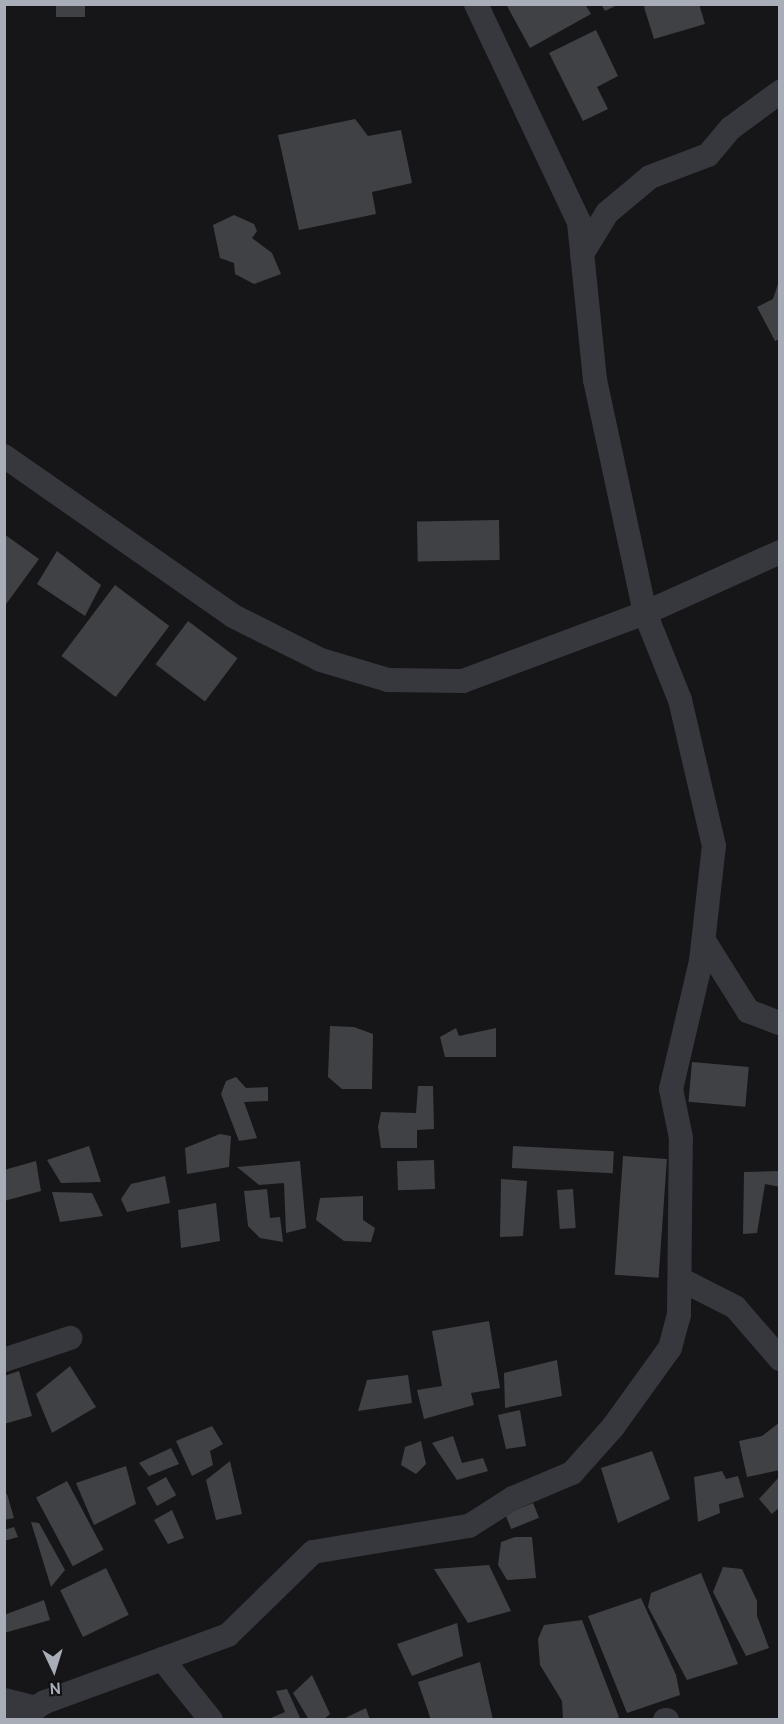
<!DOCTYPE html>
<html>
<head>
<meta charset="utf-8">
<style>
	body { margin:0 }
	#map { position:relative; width:784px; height:1724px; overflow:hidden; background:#161618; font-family:Cabin,sans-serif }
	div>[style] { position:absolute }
	.building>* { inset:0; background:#404145; transform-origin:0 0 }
	.minor>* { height:24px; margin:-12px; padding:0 12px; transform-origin:12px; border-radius:12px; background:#37383d }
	span { translate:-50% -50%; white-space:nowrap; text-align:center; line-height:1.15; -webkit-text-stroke:4.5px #111113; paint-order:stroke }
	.frame { position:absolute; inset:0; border:6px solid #a8adb8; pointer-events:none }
	.north { position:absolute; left:24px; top:1640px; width:60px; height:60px; -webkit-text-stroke:4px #111113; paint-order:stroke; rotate:176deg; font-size:16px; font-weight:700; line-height:24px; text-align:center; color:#a8adb8 }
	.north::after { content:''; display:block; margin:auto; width:21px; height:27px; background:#a8adb8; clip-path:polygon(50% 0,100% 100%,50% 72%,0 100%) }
</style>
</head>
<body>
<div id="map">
	<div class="building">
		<i style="left:56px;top:4px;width:29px;height:13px"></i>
		<i style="clip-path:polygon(506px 4px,585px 4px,591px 14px,530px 48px)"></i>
		<i style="clip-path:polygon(601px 4px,619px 4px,605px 11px)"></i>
		<i style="clip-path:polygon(648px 4px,699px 4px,705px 24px,654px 39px,644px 7px)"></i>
		<i style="clip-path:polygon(596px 30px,618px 76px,597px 87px,608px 109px,583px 121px,549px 53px)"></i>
		<i style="clip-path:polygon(355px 119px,368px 136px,401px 130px,412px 183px,372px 192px,376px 214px,299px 230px,278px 135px)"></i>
		<i style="clip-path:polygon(234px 215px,254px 224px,257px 231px,252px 238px,272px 253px,281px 274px,254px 284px,235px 274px,234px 263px,220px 258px,213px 225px)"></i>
		<i style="clip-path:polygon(779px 281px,780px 339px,775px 341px,757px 307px,773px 299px)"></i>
		<i style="left:499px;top:520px;width:40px;height:82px;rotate:89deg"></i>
		<i style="clip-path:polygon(4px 534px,39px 559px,4px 607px)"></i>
		<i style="clip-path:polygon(57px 551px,101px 585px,85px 616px,37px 584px)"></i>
		<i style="left:115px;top:585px;width:68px;height:89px;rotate:37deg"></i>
		<i style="left:188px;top:621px;width:62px;height:54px;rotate:37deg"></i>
		<i style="clip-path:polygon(330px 1026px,354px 1027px,373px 1034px,372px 1089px,342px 1089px,328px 1077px)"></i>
		<i style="clip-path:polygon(456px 1028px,459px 1036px,496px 1028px,496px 1057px,445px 1057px,440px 1037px)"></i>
		<i style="left:692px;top:1062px;width:57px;height:40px;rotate:5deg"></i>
		<i style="clip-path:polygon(236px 1077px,246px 1088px,268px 1087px,268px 1101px,244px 1102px,257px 1138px,239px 1141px,221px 1094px,226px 1081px)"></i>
		<i style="clip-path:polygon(418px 1086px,433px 1086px,434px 1129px,417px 1130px,417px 1148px,381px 1148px,378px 1127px,381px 1112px,416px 1113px)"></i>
		<i style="clip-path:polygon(220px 1134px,231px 1136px,229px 1167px,187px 1174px,185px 1148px)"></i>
		<i style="clip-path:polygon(89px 1146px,101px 1182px,61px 1183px,47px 1160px)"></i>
		<i style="left:513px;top:1146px;width:101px;height:22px;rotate:3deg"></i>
		<i style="left:623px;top:1156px;width:44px;height:119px;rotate:4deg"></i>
		<i style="left:434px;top:1160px;width:29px;height:37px;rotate:88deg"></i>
		<i style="clip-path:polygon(36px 1161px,41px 1191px,4px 1201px,4px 1170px)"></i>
		<i style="clip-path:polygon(300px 1161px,306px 1228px,286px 1233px,284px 1183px,259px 1185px,237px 1167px)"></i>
		<i style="clip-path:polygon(780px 1171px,780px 1187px,765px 1184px,757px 1233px,743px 1234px,744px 1172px)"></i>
		<i style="clip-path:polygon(165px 1176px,170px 1203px,127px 1212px,121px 1199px,131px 1184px)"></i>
		<i style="clip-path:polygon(501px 1179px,527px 1181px,523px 1236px,500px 1237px)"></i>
		<i style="clip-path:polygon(267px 1189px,270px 1218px,280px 1217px,283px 1242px,260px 1238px,248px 1226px,244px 1191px)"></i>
		<i style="left:573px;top:1189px;width:39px;height:16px;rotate:86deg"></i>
		<i style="clip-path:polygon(52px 1192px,92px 1193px,103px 1216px,60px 1222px)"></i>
		<i style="clip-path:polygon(363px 1196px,363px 1220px,375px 1228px,371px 1242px,344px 1241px,316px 1220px,320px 1198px)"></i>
		<i style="clip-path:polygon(216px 1203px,220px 1241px,181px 1248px,178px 1210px)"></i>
		<i style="clip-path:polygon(489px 1321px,500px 1388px,471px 1393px,474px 1405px,424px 1419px,417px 1390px,442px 1386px,432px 1331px)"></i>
		<i style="clip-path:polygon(557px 1360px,562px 1396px,505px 1408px,504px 1373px)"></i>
		<i style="clip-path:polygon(70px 1366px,96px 1407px,52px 1433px,36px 1394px)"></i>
		<i style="clip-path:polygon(19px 1371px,32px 1416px,4px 1424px,4px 1376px)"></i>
		<i style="clip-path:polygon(408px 1375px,412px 1403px,358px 1411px,367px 1380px)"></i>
		<i style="clip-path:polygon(520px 1410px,526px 1446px,506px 1449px,498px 1415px)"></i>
		<i style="clip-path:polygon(780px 1422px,780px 1470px,747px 1477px,739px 1441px,762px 1436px)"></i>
		<i style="clip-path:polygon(212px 1426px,223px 1444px,210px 1451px,213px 1465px,192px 1476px,176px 1441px)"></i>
		<i style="clip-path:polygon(453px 1436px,462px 1463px,483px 1458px,488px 1471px,457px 1480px,432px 1443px)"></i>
		<i style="clip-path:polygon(421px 1441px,426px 1464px,416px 1474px,401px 1465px,405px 1447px)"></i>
		<i style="clip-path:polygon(171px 1448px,179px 1464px,149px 1476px,139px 1463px)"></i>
		<i style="clip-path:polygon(652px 1451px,670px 1499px,618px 1523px,601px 1468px)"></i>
		<i style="clip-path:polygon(230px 1461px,242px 1514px,216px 1520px,206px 1480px)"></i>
		<i style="clip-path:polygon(126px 1466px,136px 1504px,94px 1525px,76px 1483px)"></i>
		<i style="clip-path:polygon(722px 1471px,726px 1479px,738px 1476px,744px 1497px,719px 1504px,720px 1513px,698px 1522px,694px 1477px)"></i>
		<i style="clip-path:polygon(780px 1476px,780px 1507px,772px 1514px,759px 1499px)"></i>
		<i style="left:166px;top:1477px;width:21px;height:22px;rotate:61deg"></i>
		<i style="left:67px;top:1481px;width:78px;height:35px;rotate:62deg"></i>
		<i style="clip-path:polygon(7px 1494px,14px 1518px,4px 1520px,4px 1495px)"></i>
		<i style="left:533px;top:1503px;width:16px;height:30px;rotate:68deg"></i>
		<i style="clip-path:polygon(172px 1510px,184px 1538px,168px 1544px,154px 1520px)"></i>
		<i style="clip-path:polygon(31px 1522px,39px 1523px,65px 1570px,51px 1587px)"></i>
		<i style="clip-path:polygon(14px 1527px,18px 1537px,4px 1541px,4px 1530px)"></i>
		<i style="clip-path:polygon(515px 1537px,532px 1537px,536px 1578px,507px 1580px,498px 1565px,501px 1542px)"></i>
		<i style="clip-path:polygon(489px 1565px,511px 1611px,468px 1623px,434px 1569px)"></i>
		<i style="clip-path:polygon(723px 1567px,742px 1569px,757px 1601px,757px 1616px,769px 1648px,746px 1656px,713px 1592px)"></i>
		<i style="left:106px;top:1568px;width:52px;height:51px;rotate:64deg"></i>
		<i style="clip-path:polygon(701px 1573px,738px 1664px,687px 1680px,648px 1607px,651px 1593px)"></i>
		<i style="clip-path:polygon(641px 1598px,676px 1675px,680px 1695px,627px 1713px,588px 1616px)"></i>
		<i style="clip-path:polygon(44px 1600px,50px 1620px,4px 1633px,4px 1615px)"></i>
		<i style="clip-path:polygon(582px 1620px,619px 1717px,614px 1720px,563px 1720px,562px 1701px,540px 1665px,538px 1639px,544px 1625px)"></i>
		<i style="clip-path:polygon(457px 1623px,463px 1656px,412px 1676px,397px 1644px)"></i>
		<i style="clip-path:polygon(480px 1662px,493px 1720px,431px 1720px,418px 1682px)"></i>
		<i style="clip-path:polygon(312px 1675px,330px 1714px,323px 1720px,309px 1720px,293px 1693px)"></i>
		<i style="clip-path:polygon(287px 1689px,301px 1720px,266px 1720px,285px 1712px,276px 1691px)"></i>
		<i style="clip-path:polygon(366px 1708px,370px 1720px,341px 1720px)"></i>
	</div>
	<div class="minor">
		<i style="left:582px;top:254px;width:48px;rotate:-58.6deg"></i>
		<i style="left:607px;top:213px;width:56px;rotate:-39.9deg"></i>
		<i style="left:650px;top:177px;width:62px;rotate:-20.8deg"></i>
		<i style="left:708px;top:155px;width:35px;rotate:-50deg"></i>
		<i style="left:731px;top:128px;width:61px;rotate:-36.3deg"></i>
		<i style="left:4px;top:456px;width:279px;rotate:34.9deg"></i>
		<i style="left:233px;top:616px;width:98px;rotate:26.6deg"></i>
		<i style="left:321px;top:660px;width:70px;rotate:16.6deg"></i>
		<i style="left:388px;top:680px;width:75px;rotate:0.8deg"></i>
		<i style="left:463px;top:681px;width:194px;rotate:-20.5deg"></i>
		<i style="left:645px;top:613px;width:148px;rotate:-24.3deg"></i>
		<i style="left:704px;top:941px;width:83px;rotate:57.8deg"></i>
		<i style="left:748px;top:1011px;width:34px;rotate:21deg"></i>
		<i style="left:680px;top:1279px;width:62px;rotate:27deg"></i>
		<i style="left:735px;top:1307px;width:69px;rotate:49.1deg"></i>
		<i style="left:4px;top:1360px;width:70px;rotate:-18.4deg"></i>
		<i style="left:162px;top:1659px;width:78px;rotate:51.2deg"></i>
		<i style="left:4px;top:1700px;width:33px;rotate:14deg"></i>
		<i style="left:14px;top:1720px;width:36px;rotate:-30deg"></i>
		<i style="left:45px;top:1702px;width:195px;rotate:-20.1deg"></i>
		<i style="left:228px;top:1635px;width:119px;rotate:-44.3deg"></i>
		<i style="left:313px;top:1552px;width:158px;rotate:-9.5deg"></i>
		<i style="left:469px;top:1526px;width:52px;rotate:-32.5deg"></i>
		<i style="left:513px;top:1498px;width:64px;rotate:-23deg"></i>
		<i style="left:572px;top:1473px;width:62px;rotate:-48.3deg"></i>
		<i style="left:613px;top:1427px;width:97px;rotate:-54.2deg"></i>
		<i style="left:670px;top:1348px;width:34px;rotate:-75deg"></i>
		<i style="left:679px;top:1315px;width:177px;rotate:-89.4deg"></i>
		<i style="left:681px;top:1138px;width:50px;rotate:-101.5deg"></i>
		<i style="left:671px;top:1089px;width:131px;rotate:-76.8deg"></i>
		<i style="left:701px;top:961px;width:116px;rotate:-83.6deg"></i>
		<i style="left:714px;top:846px;width:150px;rotate:-103.1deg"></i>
		<i style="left:680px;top:700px;width:94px;rotate:-111.9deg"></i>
		<i style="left:645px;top:613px;width:238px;rotate:-102.1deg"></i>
		<i style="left:595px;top:380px;width:159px;rotate:-95.8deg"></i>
		<i style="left:579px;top:222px;width:241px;rotate:-115.3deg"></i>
		<i style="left:665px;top:1720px;width:2px"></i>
	</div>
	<div class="frame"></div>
	<div class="north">N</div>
</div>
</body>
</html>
